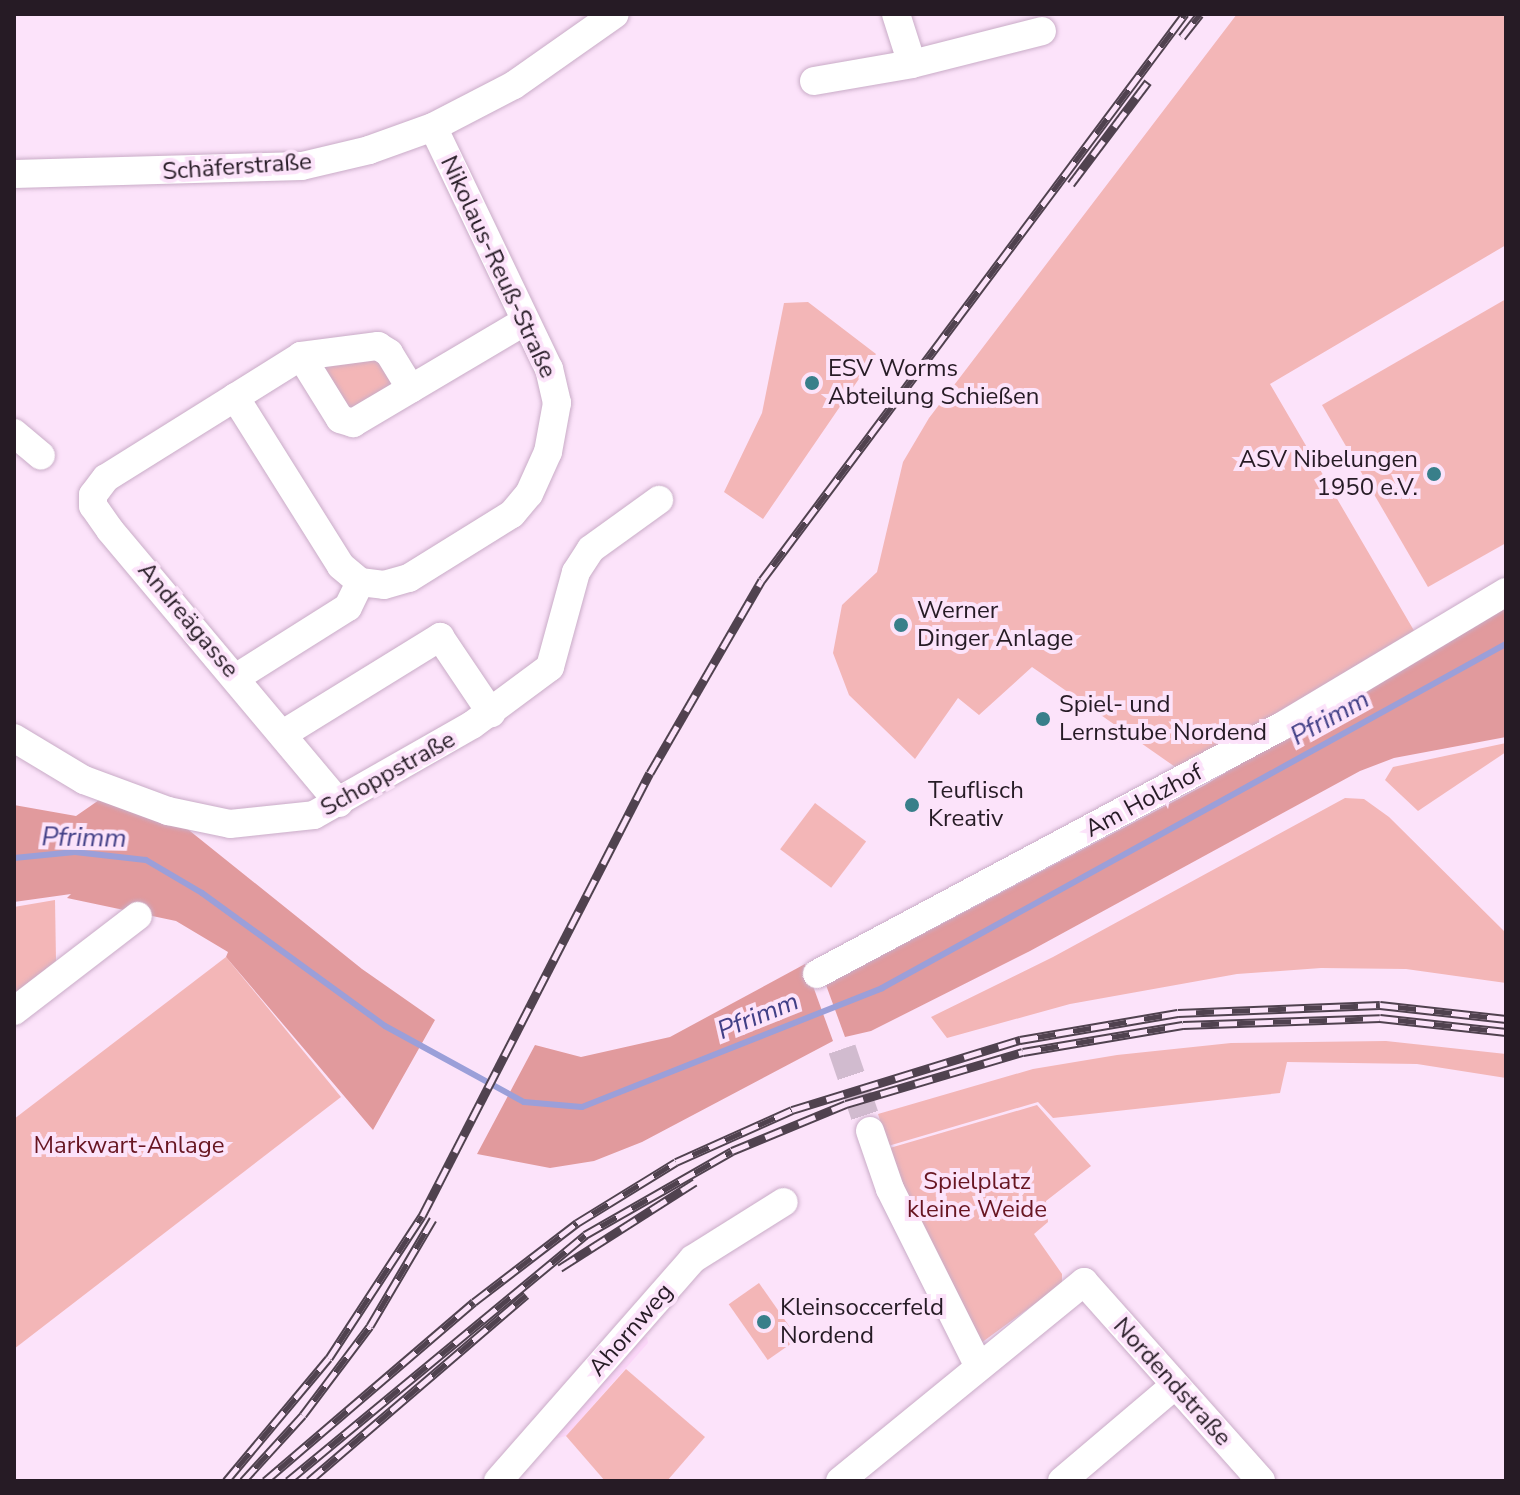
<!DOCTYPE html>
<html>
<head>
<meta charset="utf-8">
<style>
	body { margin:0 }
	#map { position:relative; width:1520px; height:1495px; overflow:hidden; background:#fce3fa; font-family:"Nunito Sans",sans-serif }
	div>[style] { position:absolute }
	.built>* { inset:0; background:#fcd7f9 }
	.green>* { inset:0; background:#f3b6b7; transform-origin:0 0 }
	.forest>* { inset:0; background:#e19a9d }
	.stream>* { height:6px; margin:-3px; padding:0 3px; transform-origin:3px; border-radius:3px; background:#9b9fd9 }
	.minor-tunnel>* { height:28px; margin-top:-14px; transform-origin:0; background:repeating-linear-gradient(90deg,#d1bbcf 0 28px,transparent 0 42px) }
	.roads { filter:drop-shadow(0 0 2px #c9acc7) drop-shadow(0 0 2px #c9acc7) }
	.minor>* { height:28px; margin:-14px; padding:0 14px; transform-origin:14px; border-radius:14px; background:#fff }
	.rail>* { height:9px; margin-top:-4.5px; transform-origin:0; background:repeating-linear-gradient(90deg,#fce3fa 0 18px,#50424f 0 36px); box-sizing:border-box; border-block:2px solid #50424f }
	.dots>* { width:22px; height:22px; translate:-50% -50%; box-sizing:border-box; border:4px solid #fce3fa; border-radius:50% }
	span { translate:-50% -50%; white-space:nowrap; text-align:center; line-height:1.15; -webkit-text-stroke:8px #fce3fa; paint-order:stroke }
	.street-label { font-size:24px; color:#261b25 }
	.poi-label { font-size:24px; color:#261b25 }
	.left { translate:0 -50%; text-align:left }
	.right { translate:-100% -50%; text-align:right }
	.park-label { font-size:24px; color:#681622 }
	.water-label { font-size:26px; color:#413f86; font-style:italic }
	.frame { position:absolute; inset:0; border:16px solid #261b25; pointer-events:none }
</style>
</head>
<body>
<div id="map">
	<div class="built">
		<i style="clip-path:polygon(647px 1337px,648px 1343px,566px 1436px,535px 1444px,627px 1339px)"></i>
	</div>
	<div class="green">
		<i style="clip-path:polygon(1237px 14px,1506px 14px,1506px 245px,1270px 384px,1416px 634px,1181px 771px,1032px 667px,979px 715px,958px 698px,915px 759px,849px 695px,833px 653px,842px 605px,877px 572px,903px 462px,929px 418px)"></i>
		<i style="clip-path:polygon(1506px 299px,1506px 543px,1428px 587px,1322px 405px)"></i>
		<i style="clip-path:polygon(808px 302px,876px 354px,763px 519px,724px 492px,762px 413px,784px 303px)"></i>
		<i style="clip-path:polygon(368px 352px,399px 382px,353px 415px,318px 364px)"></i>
		<i style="clip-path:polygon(1506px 743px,1506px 752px,1418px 811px,1385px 780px,1393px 767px)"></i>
		<i style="clip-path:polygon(1345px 798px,1364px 799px,1389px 817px,1506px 933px,1506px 983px,1406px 969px,1321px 968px,1237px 974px,1070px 1004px,947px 1038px,931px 1017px,1053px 957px)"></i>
		<i style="left:815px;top:803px;width:64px;height:58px;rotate:37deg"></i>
		<i style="clip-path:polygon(55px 900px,56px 961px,14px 994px,14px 907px)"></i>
		<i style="clip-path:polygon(226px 957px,341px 1097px,14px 1349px,14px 1119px)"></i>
		<i style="clip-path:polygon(1386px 1041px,1506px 1054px,1506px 1078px,1417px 1064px,1287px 1062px,1280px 1093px,1053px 1118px,1038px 1102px,888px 1146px,878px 1114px,1033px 1069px,1117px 1055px,1231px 1043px)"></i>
		<i style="clip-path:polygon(1037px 1105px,1091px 1166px,1046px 1201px,1048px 1222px,1034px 1234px,1062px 1274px,1062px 1284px,981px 1343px,883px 1150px)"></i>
		<i style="left:759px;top:1283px;width:68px;height:37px;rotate:55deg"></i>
		<i style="clip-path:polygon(626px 1369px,705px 1437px,667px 1481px,605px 1481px,566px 1436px)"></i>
	</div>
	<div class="forest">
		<i style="clip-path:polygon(1506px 605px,1506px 737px,1394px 758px,1360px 771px,1030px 951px,871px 1031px,845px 1037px,826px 985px,1205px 785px)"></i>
		<i style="clip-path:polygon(102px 798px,185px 827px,362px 969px,435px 1020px,373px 1130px,226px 957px,228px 952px,176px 921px,67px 898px,71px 894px,14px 902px,14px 805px,76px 816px)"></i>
		<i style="clip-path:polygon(805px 964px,833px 1041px,642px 1142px,594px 1161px,550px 1168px,477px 1154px,535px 1045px,581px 1057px,670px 1037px)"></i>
	</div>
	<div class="stream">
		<i style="left:14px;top:858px;width:61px;rotate:-5.6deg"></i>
		<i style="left:75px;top:852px;width:71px;rotate:6.4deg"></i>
		<i style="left:146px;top:860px;width:65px;rotate:30.5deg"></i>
		<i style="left:202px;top:893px;width:226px;rotate:36deg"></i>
		<i style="left:385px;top:1026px;width:158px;rotate:28.7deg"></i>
		<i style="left:524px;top:1102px;width:58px;rotate:4.9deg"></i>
		<i style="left:582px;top:1107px;width:323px;rotate:-21.6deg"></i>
		<i style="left:882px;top:988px;width:713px;rotate:-28.87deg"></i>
	</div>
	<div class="minor-tunnel">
		<i style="left:842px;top:1049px;width:87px;rotate:71.1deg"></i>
	</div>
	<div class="roads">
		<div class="minor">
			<i style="left:896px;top:14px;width:52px;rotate:72.3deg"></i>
			<i style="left:814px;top:81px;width:99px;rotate:-9.8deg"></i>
			<i style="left:912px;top:64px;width:134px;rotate:-14.2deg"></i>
			<i style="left:14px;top:174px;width:288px;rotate:-1.6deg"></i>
			<i style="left:302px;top:166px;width:69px;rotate:-13.4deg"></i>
			<i style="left:369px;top:150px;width:68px;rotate:-19.8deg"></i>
			<i style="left:433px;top:127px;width:91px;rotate:-27.4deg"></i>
			<i style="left:514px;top:85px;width:123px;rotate:-35.1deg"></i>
			<i style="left:301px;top:356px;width:78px;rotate:-7.4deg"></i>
			<i style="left:378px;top:346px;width:13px;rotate:32deg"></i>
			<i style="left:389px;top:353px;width:42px;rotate:58.6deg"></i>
			<i style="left:235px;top:397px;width:199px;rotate:57.9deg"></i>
			<i style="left:341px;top:566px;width:25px;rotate:40deg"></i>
			<i style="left:14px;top:433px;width:35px;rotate:40deg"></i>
			<i style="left:237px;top:677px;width:131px;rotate:-32.2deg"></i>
			<i style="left:348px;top:607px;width:28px;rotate:-64deg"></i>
			<i style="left:360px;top:582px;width:24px;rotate:7deg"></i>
			<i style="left:384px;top:585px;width:26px;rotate:-16deg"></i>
			<i style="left:409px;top:578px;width:121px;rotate:-31.9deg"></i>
			<i style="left:512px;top:514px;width:26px;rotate:-50deg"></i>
			<i style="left:529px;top:494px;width:46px;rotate:-65.7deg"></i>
			<i style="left:548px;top:452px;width:50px;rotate:-79.6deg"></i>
			<i style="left:557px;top:403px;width:35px;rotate:-103deg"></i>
			<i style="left:549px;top:369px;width:268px;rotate:-115.6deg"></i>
			<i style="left:283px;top:734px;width:185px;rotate:-31.7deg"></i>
			<i style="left:440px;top:637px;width:92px;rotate:56.1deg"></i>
			<i style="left:14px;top:738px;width:82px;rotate:31deg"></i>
			<i style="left:84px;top:780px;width:90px;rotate:20.3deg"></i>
			<i style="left:168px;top:811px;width:63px;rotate:11.8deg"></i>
			<i style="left:230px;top:824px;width:84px;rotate:-6.1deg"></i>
			<i style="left:314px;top:815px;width:182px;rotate:-29.7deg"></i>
			<i style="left:472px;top:725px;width:97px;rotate:-36.6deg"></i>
			<i style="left:550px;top:667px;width:98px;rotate:-74.7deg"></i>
			<i style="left:576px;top:572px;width:27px;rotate:-57deg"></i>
			<i style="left:591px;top:549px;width:84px;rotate:-35.8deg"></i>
			<i style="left:339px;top:803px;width:356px;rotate:-130deg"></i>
			<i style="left:110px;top:530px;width:29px;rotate:-125deg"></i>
			<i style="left:93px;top:506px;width:11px;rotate:-90deg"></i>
			<i style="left:93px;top:495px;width:21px;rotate:-53deg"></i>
			<i style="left:106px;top:478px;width:230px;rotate:-32deg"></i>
			<i style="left:301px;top:356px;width:74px;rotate:58.2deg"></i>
			<i style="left:340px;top:419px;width:14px;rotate:17deg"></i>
			<i style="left:353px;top:423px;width:199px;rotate:-30.6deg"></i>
			<i style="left:817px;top:974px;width:527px;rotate:-28.07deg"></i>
			<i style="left:1282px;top:726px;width:261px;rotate:-30.9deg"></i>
			<i style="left:14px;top:1011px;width:156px;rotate:-37.5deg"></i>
			<i style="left:870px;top:1131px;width:61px;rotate:71deg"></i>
			<i style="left:890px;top:1189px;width:199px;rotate:63.4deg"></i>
			<i style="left:498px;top:1481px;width:295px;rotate:-48.7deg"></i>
			<i style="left:693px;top:1259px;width:107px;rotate:-32.1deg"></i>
			<i style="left:840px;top:1481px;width:315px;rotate:-39.2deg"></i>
			<i style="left:1084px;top:1282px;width:266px;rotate:48.3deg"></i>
			<i style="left:1062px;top:1481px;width:148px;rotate:-40.3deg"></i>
		</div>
	</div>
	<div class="rail">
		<i style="left:1182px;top:37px;width:29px;rotate:-52deg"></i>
		<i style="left:1071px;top:184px;width:128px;rotate:-53deg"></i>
		<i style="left:560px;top:1268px;width:160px;rotate:-32.5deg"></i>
		<i style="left:226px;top:1481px;width:160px;rotate:-50.1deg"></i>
		<i style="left:329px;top:1358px;width:170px;rotate:-56.8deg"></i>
		<i style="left:422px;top:1216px;width:498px;rotate:-62.8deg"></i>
		<i style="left:650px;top:773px;width:223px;rotate:-59.9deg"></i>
		<i style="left:762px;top:580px;width:707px;rotate:-53.23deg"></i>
		<i style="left:243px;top:1481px;width:89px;rotate:-47.7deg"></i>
		<i style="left:303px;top:1415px;width:111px;rotate:-53deg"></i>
		<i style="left:370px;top:1326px;width:124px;rotate:-59.5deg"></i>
		<i style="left:265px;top:1481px;width:275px;rotate:-40.6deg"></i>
		<i style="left:474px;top:1302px;width:130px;rotate:-37.5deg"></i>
		<i style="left:577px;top:1223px;width:116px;rotate:-31.6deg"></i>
		<i style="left:676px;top:1162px;width:127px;rotate:-24.1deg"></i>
		<i style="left:792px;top:1110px;width:239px;rotate:-17.1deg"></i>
		<i style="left:1020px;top:1040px;width:160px;rotate:-9.7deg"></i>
		<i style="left:1178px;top:1013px;width:202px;rotate:-2.3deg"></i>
		<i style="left:1380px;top:1005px;width:127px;rotate:6.3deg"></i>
		<i style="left:288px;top:1481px;width:386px;rotate:-39.6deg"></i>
		<i style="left:585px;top:1235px;width:169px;rotate:-29.7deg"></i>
		<i style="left:732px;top:1151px;width:123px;rotate:-22.4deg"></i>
		<i style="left:846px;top:1104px;width:184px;rotate:-16.4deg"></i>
		<i style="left:1023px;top:1052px;width:162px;rotate:-9.6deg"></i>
		<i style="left:1183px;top:1025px;width:197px;rotate:-2deg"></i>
		<i style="left:1380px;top:1018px;width:127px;rotate:6.3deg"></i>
		<i style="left:309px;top:1481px;width:286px;rotate:-40.6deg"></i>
	</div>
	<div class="dots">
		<i style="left:812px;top:383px;background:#387f8a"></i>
		<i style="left:1434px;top:474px;background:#387f8a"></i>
		<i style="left:901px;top:625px;background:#387f8a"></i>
		<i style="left:1043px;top:719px;background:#387f8a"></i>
		<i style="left:912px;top:805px;background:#387f8a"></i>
		<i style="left:764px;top:1322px;background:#387f8a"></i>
	</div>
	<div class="street-label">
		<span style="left:237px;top:167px;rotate:-4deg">Schäferstraße</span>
		<span style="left:498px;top:267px;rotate:65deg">Nikolaus-Reuß-Straße</span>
		<span style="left:188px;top:620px;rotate:50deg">Andreägasse</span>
		<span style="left:388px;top:774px;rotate:-29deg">Schoppstraße</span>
		<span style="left:1144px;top:801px;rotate:-28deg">Am Holzhof</span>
		<span style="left:631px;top:1330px;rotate:-49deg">Ahornweg</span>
		<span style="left:1172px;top:1382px;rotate:48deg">Nordendstraße</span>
	</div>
	<div class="poi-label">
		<span class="left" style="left:828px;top:383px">ESV Worms<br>Abteilung Schießen</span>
		<span class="right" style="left:1418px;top:474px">ASV Nibelungen<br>1950 e.V.</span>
		<span class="left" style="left:917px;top:625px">Werner<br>Dinger Anlage</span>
		<span class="left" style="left:1059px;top:719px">Spiel- und<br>Lernstube Nordend</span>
		<span class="left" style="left:928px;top:805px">Teuflisch<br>Kreativ</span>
		<span class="left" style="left:780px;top:1322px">Kleinsoccerfeld<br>Nordend</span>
	</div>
	<div class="park-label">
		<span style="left:129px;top:1146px">Markwart-Anlage</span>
		<span style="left:977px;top:1196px">Spielplatz<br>kleine Weide</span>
	</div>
	<div class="water-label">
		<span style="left:1330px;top:718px;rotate:-29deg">Pfrimm</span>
		<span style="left:84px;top:838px;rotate:1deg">Pfrimm</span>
		<span style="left:758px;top:1016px;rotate:-22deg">Pfrimm</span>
	</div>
	<div class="frame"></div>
</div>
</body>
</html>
